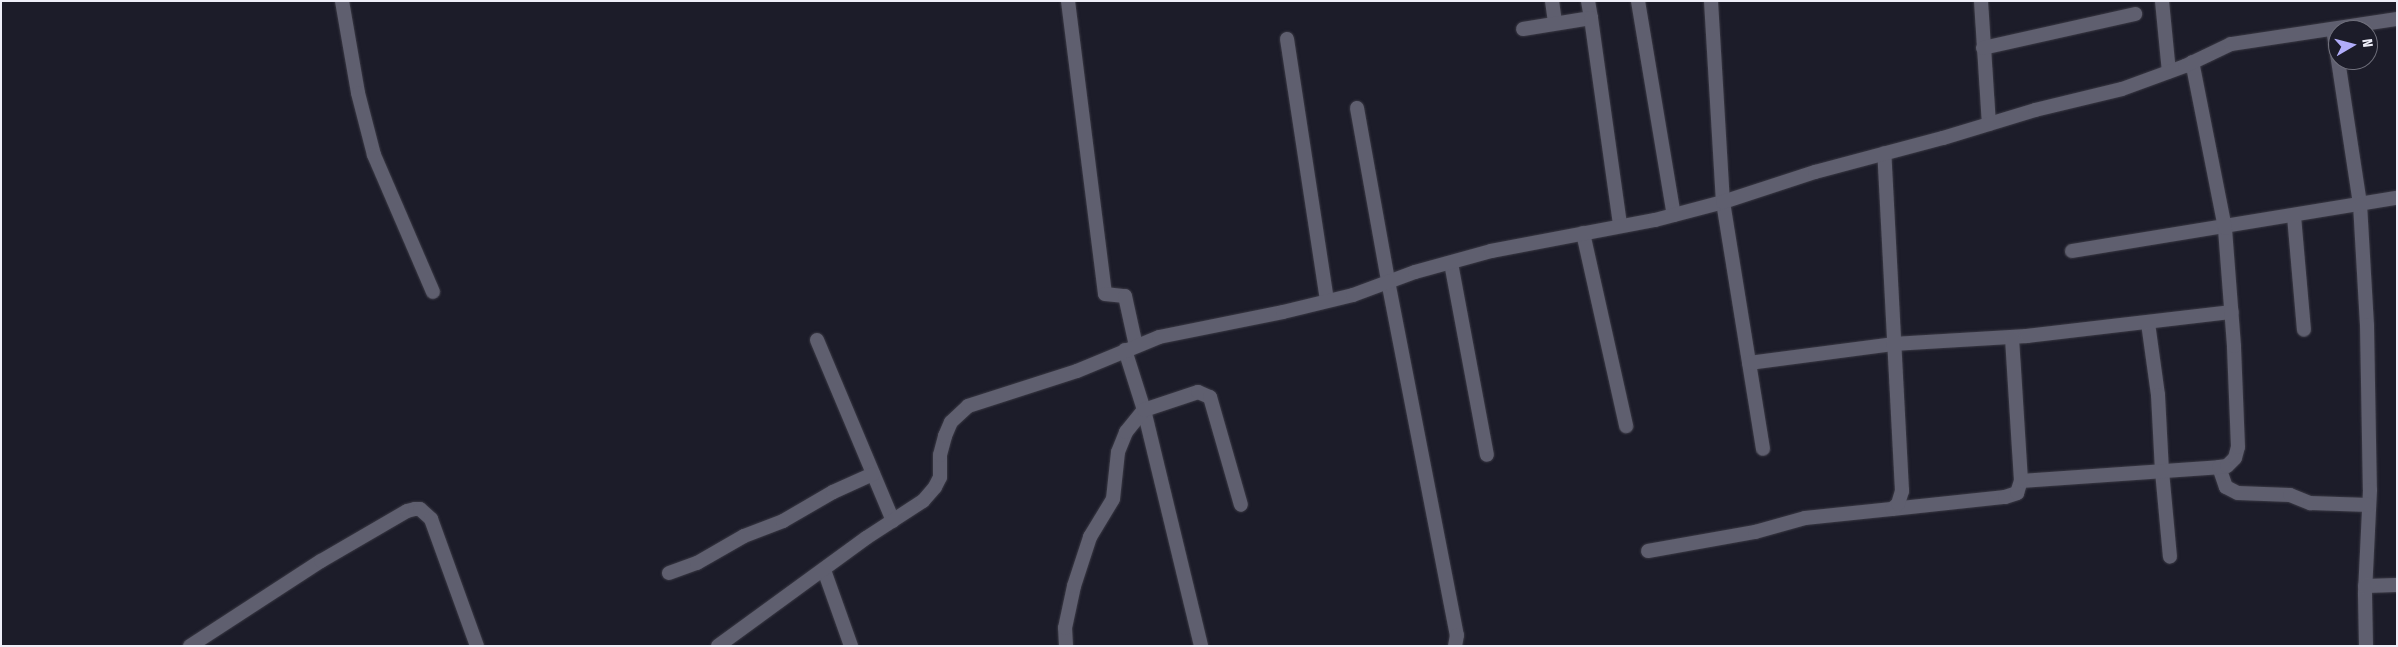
<!DOCTYPE html>
<html>
<head>
<meta charset="utf-8">
<style>
	body { margin:0 }
	#map { position:relative; width:2398px; height:647px; overflow:hidden; background:#1c1c29; font-family:"Fira Sans Condensed",sans-serif }
	div>[style] { position:absolute }
	.roads { filter:drop-shadow(0 0 1px #3a3944) drop-shadow(0 0 1px #3a3944) }
	.minor>* { height:14px; margin:-7px; padding:0 7px; transform-origin:7px; border-radius:7px; background:#5f5f6f }
	span { translate:-50% -50%; white-space:nowrap; text-align:center; line-height:1.15; -webkit-text-stroke:5px #1c1c29; paint-order:stroke }
	.frame { position:absolute; inset:0; border:2px solid #eeeef8; pointer-events:none }
	.north { position:absolute; left:2328px; top:20px; width:50px; height:50px; box-sizing:border-box; background:#1c1c29; border:1px solid #70707c; border-radius:50%; rotate:82deg; font-size:14px; font-weight:700; line-height:20px; text-align:center; color:#eeeef8 }
	.north::after { content:''; display:block; margin:auto; width:18px; height:22px; background:#b1adfa; clip-path:polygon(50% 0,100% 100%,50% 72%,0 100%) }
</style>
</head>
<body>
<div id="map">
	<div class="roads">
		<div class="minor">
			<i style="left:342px;top:1px;width:93px;rotate:80.1deg"></i>
			<i style="left:358px;top:93px;width:64px;rotate:75.5deg"></i>
			<i style="left:374px;top:155px;width:149px;rotate:66.7deg"></i>
			<i style="left:1068px;top:1px;width:295px;rotate:82.8deg"></i>
			<i style="left:1105px;top:294px;width:20px;rotate:6deg"></i>
			<i style="left:1125px;top:296px;width:51px;rotate:77.6deg"></i>
			<i style="left:1552px;top:1px;width:22px;rotate:82deg"></i>
			<i style="left:1588px;top:1px;width:17px;rotate:80deg"></i>
			<i style="left:1638px;top:1px;width:217px;rotate:80.5deg"></i>
			<i style="left:1711px;top:1px;width:201px;rotate:86.6deg"></i>
			<i style="left:1723px;top:202px;width:250px;rotate:80.8deg"></i>
			<i style="left:1981px;top:1px;width:123px;rotate:86.3deg"></i>
			<i style="left:2162px;top:1px;width:71px;rotate:84.4deg"></i>
			<i style="left:1523px;top:29px;width:69px;rotate:-9.2deg"></i>
			<i style="left:1591px;top:18px;width:209px;rotate:82deg"></i>
			<i style="left:2333px;top:29px;width:30px;rotate:81deg"></i>
			<i style="left:1287px;top:39px;width:264px;rotate:81.3deg"></i>
			<i style="left:1983px;top:48px;width:156px;rotate:-12.6deg"></i>
			<i style="left:2338px;top:60px;width:146px;rotate:81.3deg"></i>
			<i style="left:2360px;top:204px;width:121px;rotate:86.7deg"></i>
			<i style="left:2367px;top:325px;width:165px;rotate:89deg"></i>
			<i style="left:2370px;top:490px;width:104px;rotate:92.8deg"></i>
			<i style="left:2365px;top:594px;width:52px;rotate:88.9deg"></i>
			<i style="left:1357px;top:108px;width:176px;rotate:79.8deg"></i>
			<i style="left:1388px;top:281px;width:361px;rotate:79deg"></i>
			<i style="left:1457px;top:635px;width:11px;rotate:100deg"></i>
			<i style="left:2294px;top:216px;width:114px;rotate:85deg"></i>
			<i style="left:1583px;top:233px;width:198px;rotate:77.4deg"></i>
			<i style="left:2072px;top:251px;width:329px;rotate:-9.3deg"></i>
			<i style="left:1451px;top:263px;width:195px;rotate:79.4deg"></i>
			<i style="left:2148px;top:323px;width:73px;rotate:82.1deg"></i>
			<i style="left:2158px;top:395px;width:76px;rotate:87deg"></i>
			<i style="left:2162px;top:471px;width:86px;rotate:84.7deg"></i>
			<i style="left:817px;top:340px;width:196px;rotate:67.2deg"></i>
			<i style="left:1125px;top:350px;width:63px;rotate:72.4deg"></i>
			<i style="left:1144px;top:410px;width:243px;rotate:76.4deg"></i>
			<i style="left:1749px;top:363px;width:145px;rotate:-7.5deg"></i>
			<i style="left:1893px;top:344px;width:134px;rotate:-3.4deg"></i>
			<i style="left:2027px;top:336px;width:206px;rotate:-6.7deg"></i>
			<i style="left:2219px;top:467px;width:21px;rotate:71deg"></i>
			<i style="left:2226px;top:487px;width:13px;rotate:27deg"></i>
			<i style="left:2238px;top:493px;width:52px;rotate:2.2deg"></i>
			<i style="left:2290px;top:495px;width:22px;rotate:22deg"></i>
			<i style="left:2310px;top:503px;width:59px;rotate:1.9deg"></i>
			<i style="left:2021px;top:481px;width:198px;rotate:-4deg"></i>
			<i style="left:2219px;top:467px;width:8px;rotate:-7deg"></i>
			<i style="left:2227px;top:466px;width:11px;rotate:-45deg"></i>
			<i style="left:2235px;top:458px;width:11px;rotate:-75deg"></i>
			<i style="left:2238px;top:447px;width:101px;rotate:-92.3deg"></i>
			<i style="left:2234px;top:346px;width:118px;rotate:-94.4deg"></i>
			<i style="left:2225px;top:228px;width:169px;rotate:-101.2deg"></i>
			<i style="left:1892px;top:509px;width:114px;rotate:-6.1deg"></i>
			<i style="left:2005px;top:497px;width:13px;rotate:-18deg"></i>
			<i style="left:2017px;top:493px;width:13px;rotate:-72deg"></i>
			<i style="left:2021px;top:481px;width:144px;rotate:-93.6deg"></i>
			<i style="left:1648px;top:551px;width:109px;rotate:-10.1deg"></i>
			<i style="left:1755px;top:532px;width:52px;rotate:-15.6deg"></i>
			<i style="left:1805px;top:518px;width:87px;rotate:-5.9deg"></i>
			<i style="left:1892px;top:509px;width:8px;rotate:-40deg"></i>
			<i style="left:1898px;top:504px;width:14px;rotate:-73deg"></i>
			<i style="left:1902px;top:491px;width:338px;rotate:-93deg"></i>
			<i style="left:824px;top:570px;width:81px;rotate:70.4deg"></i>
			<i style="left:669px;top:573px;width:30px;rotate:-20deg"></i>
			<i style="left:697px;top:563px;width:54px;rotate:-29.9deg"></i>
			<i style="left:744px;top:536px;width:42px;rotate:-21deg"></i>
			<i style="left:783px;top:521px;width:58px;rotate:-30.1deg"></i>
			<i style="left:833px;top:492px;width:44px;rotate:-24.2deg"></i>
			<i style="left:2365px;top:586px;width:32px;rotate:-2deg"></i>
			<i style="left:190px;top:646px;width:156px;rotate:-33deg"></i>
			<i style="left:321px;top:561px;width:99px;rotate:-30.2deg"></i>
			<i style="left:407px;top:511px;width:8px;rotate:-14deg"></i>
			<i style="left:415px;top:509px;width:5px"></i>
			<i style="left:420px;top:509px;width:15px;rotate:42deg"></i>
			<i style="left:431px;top:519px;width:135px;rotate:70.1deg"></i>
			<i style="left:718px;top:646px;width:183px;rotate:-36.1deg"></i>
			<i style="left:866px;top:538px;width:68px;rotate:-33deg"></i>
			<i style="left:923px;top:501px;width:18px;rotate:-49deg"></i>
			<i style="left:935px;top:487px;width:11px;rotate:-63deg"></i>
			<i style="left:940px;top:477px;width:22px;rotate:-90deg"></i>
			<i style="left:940px;top:455px;width:20px;rotate:-75deg"></i>
			<i style="left:945px;top:436px;width:15px;rotate:-67deg"></i>
			<i style="left:951px;top:422px;width:23px;rotate:-43deg"></i>
			<i style="left:968px;top:406px;width:114px;rotate:-17.8deg"></i>
			<i style="left:1077px;top:371px;width:89px;rotate:-22.5deg"></i>
			<i style="left:1159px;top:337px;width:126px;rotate:-11.4deg"></i>
			<i style="left:1283px;top:312px;width:72px;rotate:-13.7deg"></i>
			<i style="left:1353px;top:295px;width:66px;rotate:-20.4deg"></i>
			<i style="left:1415px;top:272px;width:79px;rotate:-15.4deg"></i>
			<i style="left:1491px;top:251px;width:167px;rotate:-10.7deg"></i>
			<i style="left:1655px;top:220px;width:70px;rotate:-14.8deg"></i>
			<i style="left:1723px;top:202px;width:97px;rotate:-18.1deg"></i>
			<i style="left:1815px;top:172px;width:132px;rotate:-14.9deg"></i>
			<i style="left:1943px;top:138px;width:96px;rotate:-16.9deg"></i>
			<i style="left:2035px;top:110px;width:89px;rotate:-13.6deg"></i>
			<i style="left:2122px;top:89px;width:67px;rotate:-20.1deg"></i>
			<i style="left:2185px;top:66px;width:51px;rotate:-25.6deg"></i>
			<i style="left:2231px;top:44px;width:168px;rotate:-8.6deg"></i>
			<i style="left:1066px;top:646px;width:18px;rotate:-93deg"></i>
			<i style="left:1065px;top:628px;width:43px;rotate:-77.9deg"></i>
			<i style="left:1074px;top:586px;width:52px;rotate:-71.9deg"></i>
			<i style="left:1090px;top:537px;width:44px;rotate:-58.8deg"></i>
			<i style="left:1113px;top:499px;width:47px;rotate:-83.9deg"></i>
			<i style="left:1118px;top:452px;width:22px;rotate:-68deg"></i>
			<i style="left:1126px;top:432px;width:28px;rotate:-51deg"></i>
			<i style="left:1144px;top:410px;width:57px;rotate:-18.4deg"></i>
			<i style="left:1198px;top:392px;width:13px;rotate:23deg"></i>
			<i style="left:1210px;top:397px;width:112px;rotate:74deg"></i>
		</div>
	</div>
	<div class="frame"></div>
	<div class="north">N</div>
</div>
</body>
</html>
